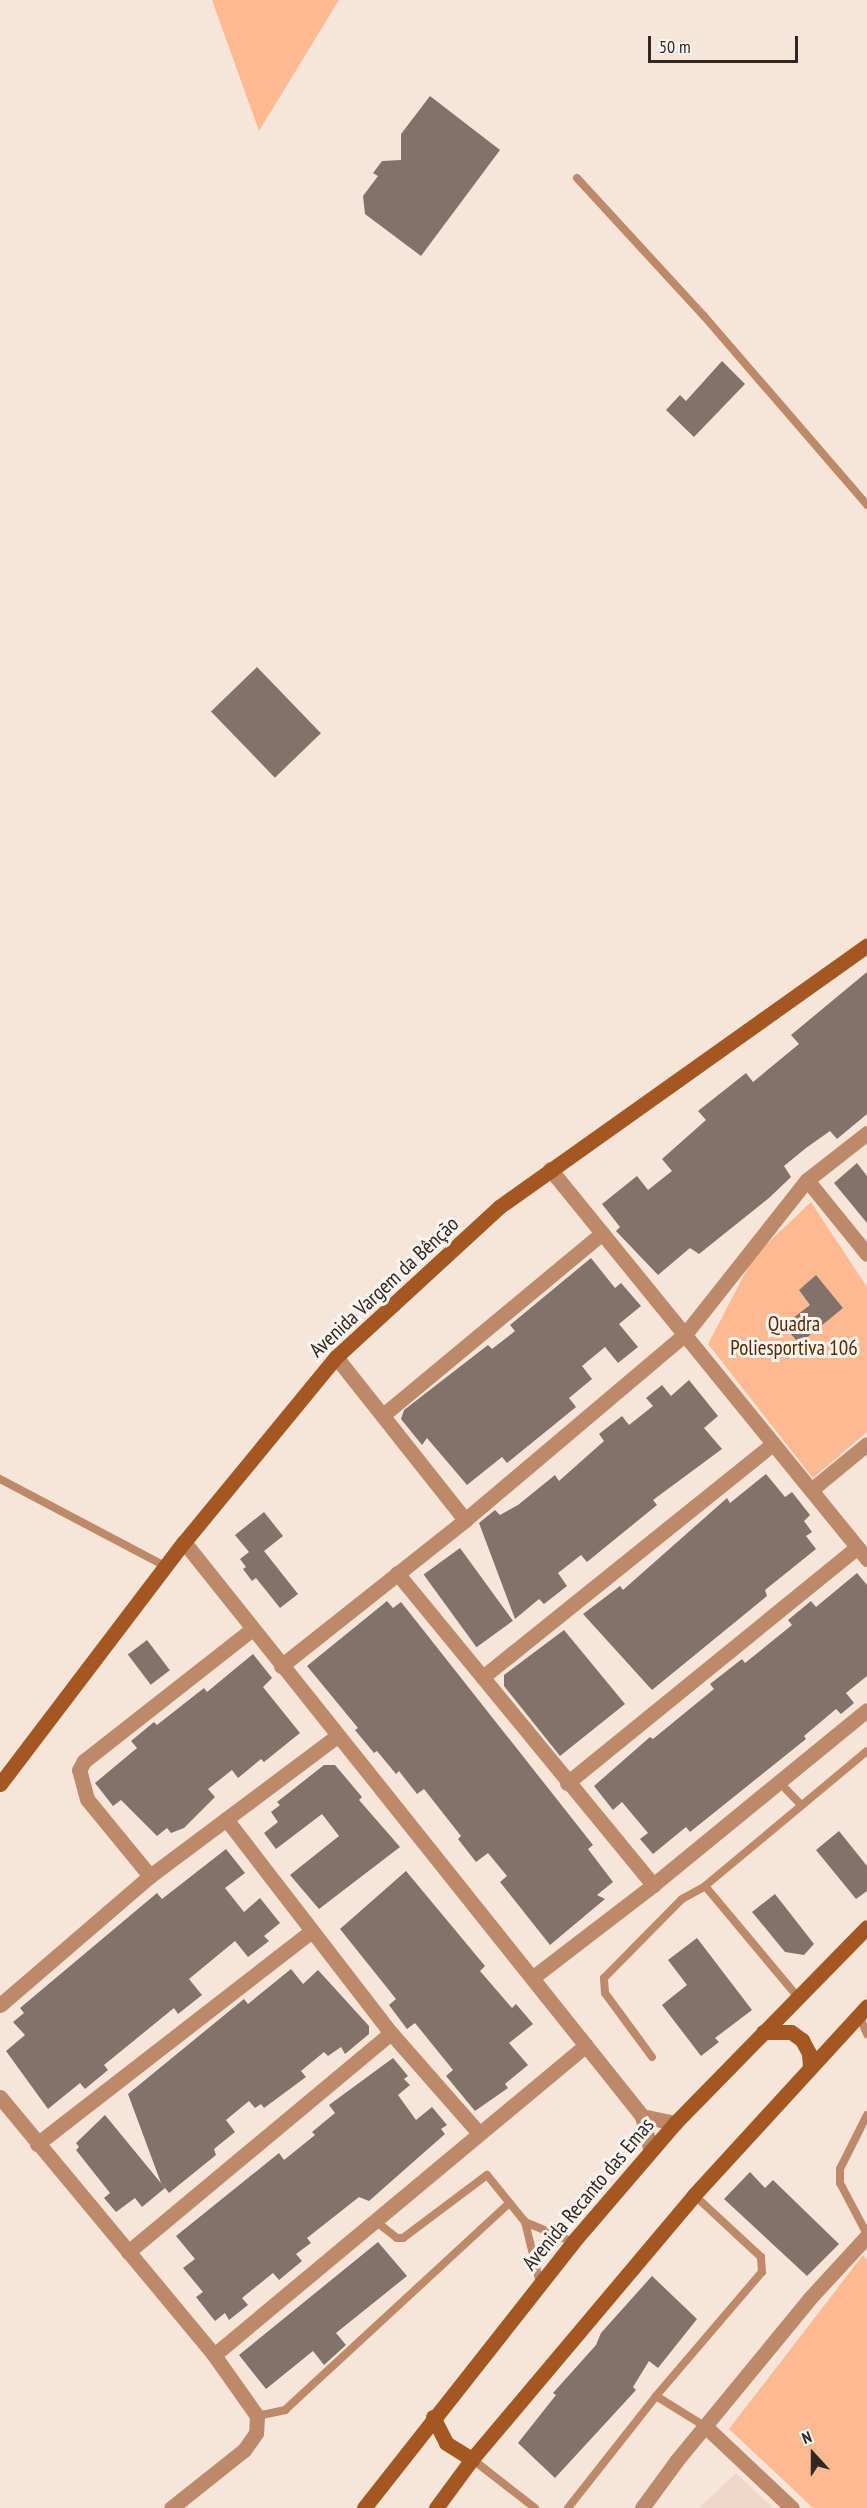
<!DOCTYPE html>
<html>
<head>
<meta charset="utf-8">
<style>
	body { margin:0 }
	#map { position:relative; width:867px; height:2508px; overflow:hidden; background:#f8e5da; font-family:"PT Sans Narrow",sans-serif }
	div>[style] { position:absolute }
	.built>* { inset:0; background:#f1d7c9 }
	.green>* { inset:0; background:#fdba92 }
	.building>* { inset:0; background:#837269; transform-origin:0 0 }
	.lane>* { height:8px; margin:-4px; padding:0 4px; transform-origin:4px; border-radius:4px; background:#be8968 }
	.street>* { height:15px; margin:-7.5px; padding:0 7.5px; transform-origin:7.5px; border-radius:7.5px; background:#be8968 }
	.secondary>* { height:15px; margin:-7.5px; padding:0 7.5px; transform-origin:7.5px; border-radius:7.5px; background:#a45721 }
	span { translate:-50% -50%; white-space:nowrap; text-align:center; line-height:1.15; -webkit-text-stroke:6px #fdf5f0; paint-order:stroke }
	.street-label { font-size:21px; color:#2f2824 }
	.park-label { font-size:21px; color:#5a2800 }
	.north { position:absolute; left:783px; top:2424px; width:60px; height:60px; -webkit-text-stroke:4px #fdf5f0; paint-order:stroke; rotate:339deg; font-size:16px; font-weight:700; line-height:24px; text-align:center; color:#2f2824 }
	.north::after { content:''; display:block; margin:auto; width:21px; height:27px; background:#2f2824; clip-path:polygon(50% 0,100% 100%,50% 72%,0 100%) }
	.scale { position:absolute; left:648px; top:36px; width:150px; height:27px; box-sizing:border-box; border:3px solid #2f2824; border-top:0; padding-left:8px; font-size:18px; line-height:21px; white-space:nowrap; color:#2f2824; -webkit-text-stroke:4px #fdf5f0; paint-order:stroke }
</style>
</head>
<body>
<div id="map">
	<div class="built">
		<i style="clip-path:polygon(736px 2473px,773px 2508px,699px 2508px)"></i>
	</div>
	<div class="green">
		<i style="clip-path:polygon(212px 0,339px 0,259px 131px)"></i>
		<i style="clip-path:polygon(811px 1202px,867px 1287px,867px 1432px,813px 1478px,708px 1344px,754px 1256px)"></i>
		<i style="clip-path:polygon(863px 2255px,867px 2260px,867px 2508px,813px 2508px,729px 2429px)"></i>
	</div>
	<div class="building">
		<i style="clip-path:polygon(430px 96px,500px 150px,421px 256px,365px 214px,363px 196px,378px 176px,373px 173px,382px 161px,401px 160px,401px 134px)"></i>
		<i style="clip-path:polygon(722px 361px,745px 384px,694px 437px,666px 410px,680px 395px,686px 401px)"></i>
		<i style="left:257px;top:667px;width:92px;height:64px;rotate:46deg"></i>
		<i style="clip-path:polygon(867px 972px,867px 1114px,837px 1139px,830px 1131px,806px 1148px,784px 1166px,791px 1177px,769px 1198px,699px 1254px,690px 1248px,658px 1275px,616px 1231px,620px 1227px,602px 1204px,637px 1176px,648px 1190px,672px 1171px,662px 1159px,706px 1120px,698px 1111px,746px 1073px,753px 1082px,799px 1044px,791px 1035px)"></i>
		<i style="clip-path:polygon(857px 1163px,867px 1176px,867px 1223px,834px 1183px)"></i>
		<i style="clip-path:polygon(591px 1258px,615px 1288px,621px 1283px,641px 1306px,619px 1324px,638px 1347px,618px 1363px,605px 1347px,582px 1366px,592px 1379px,569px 1398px,576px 1407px,507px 1463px,502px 1457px,467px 1485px,427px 1438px,422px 1445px,401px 1419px,404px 1410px,488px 1345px,492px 1349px,515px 1331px,510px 1325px)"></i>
		<i style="clip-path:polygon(816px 1275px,843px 1308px,799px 1344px,784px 1325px,810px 1305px,799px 1290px)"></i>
		<i style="clip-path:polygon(689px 1380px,718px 1416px,704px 1428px,722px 1449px,653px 1500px,657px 1505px,587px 1562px,581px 1555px,558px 1573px,567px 1586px,544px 1604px,539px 1599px,515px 1619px,479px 1523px,495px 1510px,500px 1515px,518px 1505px,555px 1475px,559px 1481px,604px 1441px,599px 1434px,622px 1416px,629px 1425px,653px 1406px,646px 1398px,662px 1385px,671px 1396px)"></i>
		<i style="clip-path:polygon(766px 1474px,785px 1497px,792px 1492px,810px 1515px,804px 1521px,812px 1532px,806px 1536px,816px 1549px,765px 1590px,767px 1596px,652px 1690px,583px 1614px,620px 1586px,623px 1590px,727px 1498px,730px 1503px)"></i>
		<i style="clip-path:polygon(264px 1512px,283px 1536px,264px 1551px,298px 1594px,280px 1608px,256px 1578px,252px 1581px,243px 1569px,246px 1567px,240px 1559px,249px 1552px,235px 1535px)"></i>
		<i style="left:460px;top:1548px;width:90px;height:45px;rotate:54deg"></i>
		<i style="clip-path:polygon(857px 1573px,867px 1585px,867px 1676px,846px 1693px,854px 1703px,841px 1714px,836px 1709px,804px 1736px,806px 1739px,690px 1832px,686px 1827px,653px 1854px,640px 1839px,648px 1833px,622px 1802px,613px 1810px,594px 1786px,650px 1737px,653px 1739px,714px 1689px,710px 1684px,742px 1659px,745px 1663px,792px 1625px,788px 1620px,811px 1601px,816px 1607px)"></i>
		<i style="clip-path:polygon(387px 1601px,393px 1608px,401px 1602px,424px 1631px,593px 1845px,588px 1849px,613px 1882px,597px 1895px,605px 1899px,550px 1945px,500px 1882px,507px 1876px,488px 1853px,476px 1862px,458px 1839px,461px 1836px,424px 1789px,417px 1794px,399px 1771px,396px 1774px,377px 1751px,374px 1753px,355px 1730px,358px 1728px,307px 1666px)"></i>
		<i style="clip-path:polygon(564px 1630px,625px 1704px,560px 1756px,504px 1686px,504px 1675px)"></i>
		<i style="left:147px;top:1640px;width:38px;height:24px;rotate:53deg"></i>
		<i style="clip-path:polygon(253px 1654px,272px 1678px,263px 1687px,300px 1733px,264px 1762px,261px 1759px,238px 1778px,232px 1770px,208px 1789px,215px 1797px,184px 1828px,171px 1833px,167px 1828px,157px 1836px,121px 1800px,113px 1806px,95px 1783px,137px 1748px,131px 1741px,154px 1722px,157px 1725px,204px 1688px,207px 1692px)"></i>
		<i style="clip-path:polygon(324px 1765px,335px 1765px,362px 1797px,359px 1800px,400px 1847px,319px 1909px,290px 1875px,339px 1836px,322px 1814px,276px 1849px,264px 1833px,278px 1822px,271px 1812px,280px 1805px,277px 1802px)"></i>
		<i style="clip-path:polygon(839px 1831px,867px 1866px,867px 1891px,856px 1899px,816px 1850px)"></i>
		<i style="clip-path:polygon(226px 1849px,245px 1873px,225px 1888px,244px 1912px,260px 1898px,280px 1923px,264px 1936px,269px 1941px,248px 1957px,235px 1941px,189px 1979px,202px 1995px,178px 2014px,174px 2008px,104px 2065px,108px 2070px,85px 2089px,80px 2083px,48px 2109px,6px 2051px,25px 2035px,13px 2022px,24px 2013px,20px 2008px,157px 1893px,162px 1899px)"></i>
		<i style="clip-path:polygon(406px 1871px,485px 1966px,480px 1971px,512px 2008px,516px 2004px,533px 2024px,509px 2043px,528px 2065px,505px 2084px,508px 2088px,475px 2111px,446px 2076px,453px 2070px,415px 2023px,407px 2029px,389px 2005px,396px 1999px,340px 1929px)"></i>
		<i style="clip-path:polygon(775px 1894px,814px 1944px,804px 1955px,785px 1952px,752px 1912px)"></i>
		<i style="clip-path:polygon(697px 1938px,752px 2010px,715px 2038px,719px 2042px,701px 2056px,662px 2005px,687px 1985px,668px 1960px)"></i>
		<i style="clip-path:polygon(291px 1969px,303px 1984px,318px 1970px,369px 2026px,369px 2034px,345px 2054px,341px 2047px,328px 2056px,324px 2052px,301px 2071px,306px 2077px,264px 2108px,261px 2104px,255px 2108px,249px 2101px,226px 2120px,235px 2132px,214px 2149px,216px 2155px,169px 2193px,161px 2183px,128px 2094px,244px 1999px,248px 2004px)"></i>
		<i style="clip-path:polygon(393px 2058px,408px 2076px,404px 2079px,410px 2085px,398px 2095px,416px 2120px,432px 2107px,447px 2125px,441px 2129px,445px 2134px,369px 2201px,359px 2197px,307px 2238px,311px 2243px,296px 2254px,302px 2261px,279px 2280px,273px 2273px,242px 2298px,248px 2305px,229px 2320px,225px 2313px,215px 2321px,196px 2297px,203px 2292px,183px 2268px,195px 2259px,176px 2236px,279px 2153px,284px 2160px,315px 2135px,312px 2132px,335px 2113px,329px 2105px)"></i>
		<i style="clip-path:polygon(105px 2115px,165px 2188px,142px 2207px,135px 2198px,116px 2212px,104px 2198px,110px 2193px,76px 2150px,79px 2147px,76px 2143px)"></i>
		<i style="clip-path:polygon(750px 2172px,765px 2188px,773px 2180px,839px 2244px,807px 2276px,724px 2199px)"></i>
		<i style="clip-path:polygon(378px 2242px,407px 2276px,336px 2333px,346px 2345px,324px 2365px,313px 2351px,266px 2389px,239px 2355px)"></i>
		<i style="clip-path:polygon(652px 2276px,697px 2319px,658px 2368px,649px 2361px,633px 2387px,636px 2390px,555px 2478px,518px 2443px,556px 2395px,553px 2393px,596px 2345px,601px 2333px)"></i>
	</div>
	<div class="lane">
		<i style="left:577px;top:178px;width:188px;rotate:47.4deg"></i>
		<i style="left:704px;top:316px;width:250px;rotate:49.2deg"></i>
		<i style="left:0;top:1479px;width:187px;rotate:27.8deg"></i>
		<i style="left:779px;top:1782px;width:32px;rotate:46deg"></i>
		<i style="left:797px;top:1996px;width:143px;rotate:-129.9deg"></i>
		<i style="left:705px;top:1886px;width:211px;rotate:-39.8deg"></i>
		<i style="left:859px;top:2015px;width:21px;rotate:67deg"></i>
		<i style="left:652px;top:2057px;width:79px;rotate:-126.3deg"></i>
		<i style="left:605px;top:1993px;width:15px;rotate:-94deg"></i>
		<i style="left:604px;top:1978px;width:111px;rotate:-45.4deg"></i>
		<i style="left:682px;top:1899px;width:26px;rotate:-29deg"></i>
		<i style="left:867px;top:2115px;width:60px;rotate:116.6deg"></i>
		<i style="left:840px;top:2169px;width:14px;rotate:90deg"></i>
		<i style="left:840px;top:2183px;width:58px;rotate:62.1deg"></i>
		<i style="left:374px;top:2220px;width:29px;rotate:38deg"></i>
		<i style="left:397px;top:2238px;width:6px"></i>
		<i style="left:403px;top:2238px;width:105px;rotate:-36.9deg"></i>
		<i style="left:487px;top:2175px;width:60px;rotate:51deg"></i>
		<i style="left:525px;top:2222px;width:63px;rotate:76.2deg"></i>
		<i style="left:525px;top:2222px;width:52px;rotate:22.6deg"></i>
		<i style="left:656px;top:2396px;width:59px;rotate:31.8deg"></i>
		<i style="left:257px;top:2416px;width:29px;rotate:-12deg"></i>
		<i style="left:285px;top:2410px;width:305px;rotate:-42.7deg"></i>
		<i style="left:472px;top:2459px;width:80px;rotate:37.9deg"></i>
		<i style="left:568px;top:2508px;width:142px;rotate:-51.8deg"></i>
		<i style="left:656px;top:2396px;width:163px;rotate:-49.5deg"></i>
		<i style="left:762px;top:2272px;width:15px;rotate:-94deg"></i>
		<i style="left:761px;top:2257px;width:91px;rotate:-137.2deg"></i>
	</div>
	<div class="street">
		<i style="left:550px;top:1169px;width:503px;rotate:50.9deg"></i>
		<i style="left:807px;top:1180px;width:95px;rotate:51deg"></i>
		<i style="left:336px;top:1357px;width:208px;rotate:51.6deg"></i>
		<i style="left:383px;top:1415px;width:285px;rotate:-39.7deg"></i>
		<i style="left:811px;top:1490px;width:72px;rotate:-39.4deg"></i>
		<i style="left:184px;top:1542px;width:734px;rotate:51.41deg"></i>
		<i style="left:642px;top:2116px;width:36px;rotate:76deg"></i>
		<i style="left:397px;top:1573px;width:404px;rotate:50.6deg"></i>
		<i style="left:281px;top:1666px;width:235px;rotate:-38.4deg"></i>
		<i style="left:465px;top:1520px;width:289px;rotate:-40.2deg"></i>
		<i style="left:686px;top:1333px;width:195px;rotate:-51.7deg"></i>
		<i style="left:807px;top:1180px;width:76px;rotate:-38.1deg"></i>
		<i style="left:484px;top:1676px;width:368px;rotate:-38.8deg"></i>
		<i style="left:567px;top:1783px;width:374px;rotate:-39.1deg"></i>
		<i style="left:226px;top:1819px;width:270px;rotate:52.4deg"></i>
		<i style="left:391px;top:2033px;width:132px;rotate:48.7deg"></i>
		<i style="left:150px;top:1876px;width:99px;rotate:-129.3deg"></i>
		<i style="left:87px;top:1799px;width:30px;rotate:-105deg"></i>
		<i style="left:79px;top:1770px;width:10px;rotate:-61deg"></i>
		<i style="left:84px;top:1761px;width:212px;rotate:-38.1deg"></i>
		<i style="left:532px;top:1978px;width:153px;rotate:-37.5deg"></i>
		<i style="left:653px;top:1885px;width:276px;rotate:-39.3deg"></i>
		<i style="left:0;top:2005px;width:198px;rotate:-40.7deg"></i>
		<i style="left:150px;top:1876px;width:234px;rotate:-36.8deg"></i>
		<i style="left:0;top:2097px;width:335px;rotate:50.3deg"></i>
		<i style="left:214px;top:2355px;width:75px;rotate:54.8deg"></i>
		<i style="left:257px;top:2416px;width:17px;rotate:93deg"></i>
		<i style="left:256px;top:2433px;width:21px;rotate:125deg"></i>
		<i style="left:244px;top:2450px;width:93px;rotate:141.5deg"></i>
		<i style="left:642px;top:2116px;width:34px;rotate:12deg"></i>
		<i style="left:37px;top:2144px;width:348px;rotate:-37.8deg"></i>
		<i style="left:128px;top:2252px;width:342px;rotate:-39.8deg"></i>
		<i style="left:214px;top:2355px;width:484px;rotate:-39.8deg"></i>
		<i style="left:706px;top:2427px;width:118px;rotate:43.3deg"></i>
		<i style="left:642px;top:2508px;width:59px;rotate:-53.9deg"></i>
		<i style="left:677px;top:2460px;width:210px;rotate:-50.6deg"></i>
		<i style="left:810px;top:2298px;width:84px;rotate:-47.4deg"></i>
	</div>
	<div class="secondary">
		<i style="left:0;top:1784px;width:304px;rotate:-52.8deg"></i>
		<i style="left:184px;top:1542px;width:239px;rotate:-50.6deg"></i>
		<i style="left:336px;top:1357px;width:222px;rotate:-42.6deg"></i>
		<i style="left:499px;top:1207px;width:452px;rotate:-35.4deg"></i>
		<i style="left:763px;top:2032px;width:28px"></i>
		<i style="left:791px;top:2032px;width:14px;rotate:36deg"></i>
		<i style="left:802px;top:2040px;width:15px;rotate:62deg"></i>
		<i style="left:809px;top:2053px;width:14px;rotate:86deg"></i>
		<i style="left:433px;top:2417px;width:29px;rotate:63deg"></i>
		<i style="left:446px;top:2443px;width:31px;rotate:32deg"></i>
		<i style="left:364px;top:2508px;width:338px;rotate:-51.8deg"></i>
		<i style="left:573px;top:2242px;width:157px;rotate:-49.4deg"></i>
		<i style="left:675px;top:2123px;width:274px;rotate:-45.6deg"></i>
		<i style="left:436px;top:2508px;width:61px;rotate:-53.7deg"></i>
		<i style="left:472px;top:2459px;width:345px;rotate:-49.9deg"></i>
		<i style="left:694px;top:2195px;width:256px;rotate:-47.5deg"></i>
	</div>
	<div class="street-label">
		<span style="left:384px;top:1287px;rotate:-43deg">Avenida Vargem da Bênção</span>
		<span style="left:588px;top:2194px;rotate:-50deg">Avenida Recanto das Emas</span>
	</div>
	<div class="park-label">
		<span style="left:794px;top:1336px">Quadra<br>Poliesportiva 106</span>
	</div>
	<div class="north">N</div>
	<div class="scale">50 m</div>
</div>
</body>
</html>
